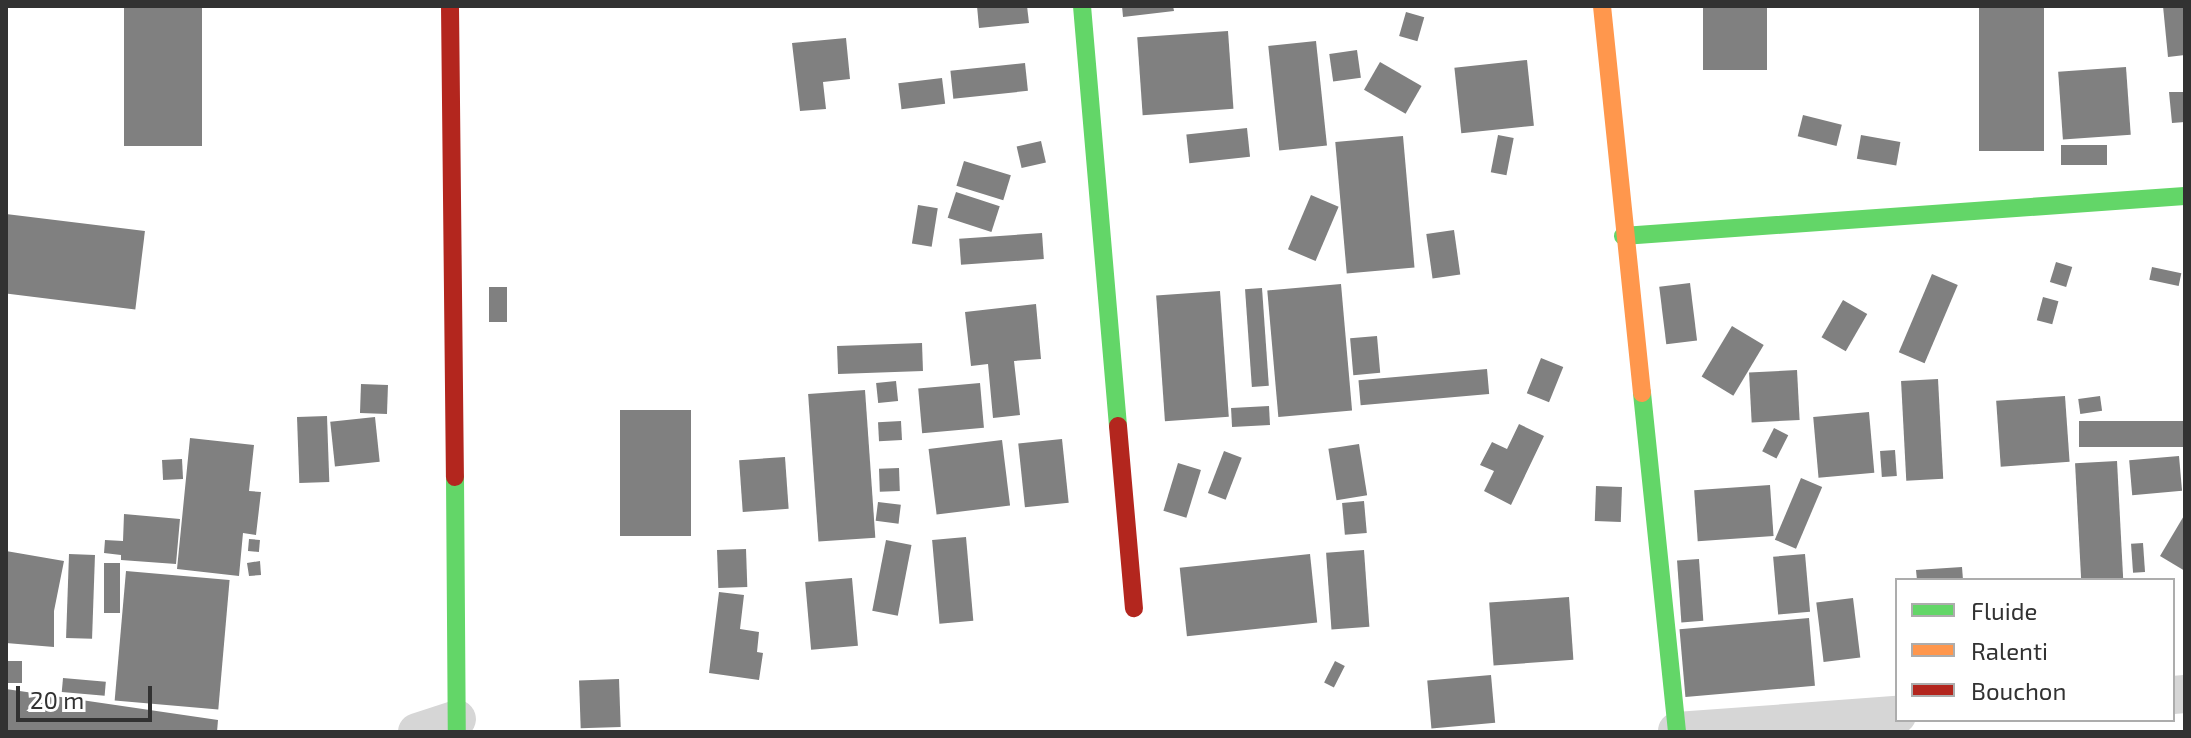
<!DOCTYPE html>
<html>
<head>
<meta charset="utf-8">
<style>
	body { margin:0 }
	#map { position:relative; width:2191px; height:738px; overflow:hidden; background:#fff; font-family:"Exo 2",sans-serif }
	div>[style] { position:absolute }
	.building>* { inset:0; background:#808080; transform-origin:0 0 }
	.street>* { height:38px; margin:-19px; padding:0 19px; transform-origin:19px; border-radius:19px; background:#d6d6d6 }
	.fast>* { height:18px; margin:-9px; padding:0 9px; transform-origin:9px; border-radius:9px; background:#63d668 }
	.slow>* { height:18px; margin:-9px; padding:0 9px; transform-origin:9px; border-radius:9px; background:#ff974d }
	.jam>* { height:18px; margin:-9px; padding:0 9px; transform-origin:9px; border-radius:9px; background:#b3261e }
	span { translate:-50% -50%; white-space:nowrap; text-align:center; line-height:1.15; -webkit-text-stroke:8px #fff; paint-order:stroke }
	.frame { position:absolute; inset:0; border:8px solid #323232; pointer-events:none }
	.legend { position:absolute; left:1895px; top:578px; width:280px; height:144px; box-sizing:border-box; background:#fff; border:2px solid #adadad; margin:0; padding:10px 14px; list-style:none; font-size:24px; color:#323232 }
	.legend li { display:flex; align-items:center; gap:16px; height:40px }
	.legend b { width:40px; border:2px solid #adadad }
	.scale { position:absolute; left:16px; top:686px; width:136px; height:36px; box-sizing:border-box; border:4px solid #323232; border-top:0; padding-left:10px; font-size:24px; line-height:28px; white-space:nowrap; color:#323232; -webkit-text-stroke:6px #fff; paint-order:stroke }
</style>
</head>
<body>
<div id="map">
	<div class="building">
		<i style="left:124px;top:6px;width:78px;height:140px"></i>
		<i style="clip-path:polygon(977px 6px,1027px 6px,1029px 23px,979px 28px)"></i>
		<i style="clip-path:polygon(1122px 6px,1173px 6px,1174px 11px,1123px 17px)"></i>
		<i style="left:1703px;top:6px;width:64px;height:64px"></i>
		<i style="left:1979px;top:6px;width:65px;height:145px"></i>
		<i style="clip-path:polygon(2163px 6px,2184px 6px,2185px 55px,2168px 57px)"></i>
		<i style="left:1406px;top:12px;width:19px;height:25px;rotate:16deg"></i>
		<i style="left:1228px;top:31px;width:78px;height:91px;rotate:86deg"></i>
		<i style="clip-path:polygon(846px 38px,850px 79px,823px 82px,826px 109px,800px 111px,792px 43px)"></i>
		<i style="left:1316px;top:41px;width:105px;height:48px;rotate:84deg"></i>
		<i style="left:1357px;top:50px;width:28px;height:28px;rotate:82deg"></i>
		<i style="left:1527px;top:60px;width:66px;height:73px;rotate:84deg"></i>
		<i style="left:1380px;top:62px;width:48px;height:32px;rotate:30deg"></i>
		<i style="left:1025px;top:63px;width:28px;height:75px;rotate:84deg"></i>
		<i style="left:2126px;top:67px;width:68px;height:68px;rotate:86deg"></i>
		<i style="left:942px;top:78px;width:26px;height:44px;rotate:83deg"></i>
		<i style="clip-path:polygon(2169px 92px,2185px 92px,2185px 122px,2172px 123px)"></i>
		<i style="left:1803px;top:115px;width:40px;height:22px;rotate:14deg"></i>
		<i style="left:1247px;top:128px;width:29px;height:61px;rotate:84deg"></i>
		<i style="left:1498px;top:135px;width:16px;height:38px;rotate:11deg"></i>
		<i style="left:1861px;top:135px;width:40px;height:24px;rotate:10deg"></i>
		<i style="left:1403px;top:136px;width:132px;height:68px;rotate:85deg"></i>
		<i style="left:1041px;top:141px;width:22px;height:25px;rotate:77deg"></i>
		<i style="left:2107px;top:145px;width:20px;height:46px;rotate:90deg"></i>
		<i style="left:964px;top:161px;width:49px;height:26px;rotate:17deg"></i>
		<i style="left:956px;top:192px;width:46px;height:27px;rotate:18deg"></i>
		<i style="left:1311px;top:195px;width:30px;height:59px;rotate:23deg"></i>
		<i style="left:918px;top:205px;width:20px;height:39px;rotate:9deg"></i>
		<i style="left:6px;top:214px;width:140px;height:79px;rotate:7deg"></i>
		<i style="left:1454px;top:230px;width:45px;height:28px;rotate:82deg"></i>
		<i style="left:1042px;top:233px;width:26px;height:83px;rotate:86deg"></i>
		<i style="left:2056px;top:262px;width:17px;height:21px;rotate:17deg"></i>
		<i style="left:2152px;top:267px;width:30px;height:13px;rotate:12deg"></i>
		<i style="left:1932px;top:274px;width:28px;height:85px;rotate:23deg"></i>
		<i style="left:1690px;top:283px;width:58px;height:31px;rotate:83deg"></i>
		<i style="left:1341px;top:284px;width:127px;height:74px;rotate:85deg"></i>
		<i style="left:489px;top:287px;width:18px;height:35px"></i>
		<i style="left:1262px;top:288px;width:98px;height:17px;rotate:86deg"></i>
		<i style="left:1220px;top:291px;width:126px;height:64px;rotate:86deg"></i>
		<i style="left:2043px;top:297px;width:16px;height:24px;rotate:15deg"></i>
		<i style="left:1843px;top:300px;width:28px;height:43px;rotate:30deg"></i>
		<i style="clip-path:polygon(1036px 304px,1041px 359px,1014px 361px,1020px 415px,993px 418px,988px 364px,971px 366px,965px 312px)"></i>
		<i style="left:1732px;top:326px;width:37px;height:59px;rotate:31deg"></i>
		<i style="left:1377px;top:336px;width:37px;height:27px;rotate:85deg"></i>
		<i style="left:922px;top:343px;width:28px;height:85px;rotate:88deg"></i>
		<i style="left:1541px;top:358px;width:24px;height:38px;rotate:22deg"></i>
		<i style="left:1487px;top:369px;width:25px;height:129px;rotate:85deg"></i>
		<i style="left:1797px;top:370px;width:50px;height:48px;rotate:87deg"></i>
		<i style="left:1938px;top:379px;width:100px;height:37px;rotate:87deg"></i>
		<i style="left:896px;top:381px;width:20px;height:20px;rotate:84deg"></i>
		<i style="left:980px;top:383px;width:45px;height:62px;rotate:85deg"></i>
		<i style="left:361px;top:384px;width:27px;height:29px;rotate:2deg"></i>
		<i style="left:865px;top:390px;width:148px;height:57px;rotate:86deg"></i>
		<i style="left:2065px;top:396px;width:66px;height:69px;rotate:86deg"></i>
		<i style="left:2100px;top:396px;width:15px;height:22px;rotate:82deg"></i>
		<i style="left:1269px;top:406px;width:19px;height:38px;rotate:87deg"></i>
		<i style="left:691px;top:410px;width:126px;height:71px;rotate:90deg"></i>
		<i style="left:1869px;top:412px;width:61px;height:56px;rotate:85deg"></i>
		<i style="left:327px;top:416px;width:66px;height:30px;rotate:88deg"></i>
		<i style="left:375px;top:417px;width:45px;height:45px;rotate:84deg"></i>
		<i style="left:901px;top:421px;width:19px;height:23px;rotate:87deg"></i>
		<i style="left:2185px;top:421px;width:26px;height:106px;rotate:90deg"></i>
		<i style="clip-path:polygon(1519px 424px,1544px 436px,1511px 505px,1484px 491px,1494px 471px,1480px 465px,1492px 442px,1507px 449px)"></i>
		<i style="left:1774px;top:428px;width:16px;height:26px;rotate:27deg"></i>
		<i style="clip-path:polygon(190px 438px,254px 445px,249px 491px,261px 492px,256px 535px,243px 533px,239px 576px,177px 569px)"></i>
		<i style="left:1062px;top:439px;width:64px;height:44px;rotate:84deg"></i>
		<i style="left:1002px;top:440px;width:66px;height:74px;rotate:83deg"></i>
		<i style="left:1359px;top:444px;width:52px;height:31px;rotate:81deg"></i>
		<i style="left:1895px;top:450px;width:26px;height:15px;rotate:86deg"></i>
		<i style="left:1224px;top:451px;width:19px;height:45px;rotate:21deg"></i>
		<i style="left:2179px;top:456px;width:35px;height:50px;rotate:85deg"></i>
		<i style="left:785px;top:457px;width:52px;height:46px;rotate:86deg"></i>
		<i style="left:182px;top:459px;width:20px;height:20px;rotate:87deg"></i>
		<i style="left:2117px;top:461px;width:119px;height:42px;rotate:87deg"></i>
		<i style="left:1178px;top:463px;width:24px;height:50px;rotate:17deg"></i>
		<i style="left:899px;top:468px;width:23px;height:20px;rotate:88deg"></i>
		<i style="left:1801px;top:478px;width:23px;height:67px;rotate:23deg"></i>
		<i style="left:1770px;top:485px;width:51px;height:76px;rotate:86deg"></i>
		<i style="left:1596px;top:486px;width:26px;height:35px;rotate:2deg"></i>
		<i style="left:1364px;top:501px;width:32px;height:22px;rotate:85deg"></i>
		<i style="left:878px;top:502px;width:23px;height:19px;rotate:7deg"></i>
		<i style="clip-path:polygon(124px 514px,180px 519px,176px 564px,121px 560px,121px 555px,104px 553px,105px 540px,123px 541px)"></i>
		<i style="clip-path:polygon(2185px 514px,2185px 571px,2160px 556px)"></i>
		<i style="left:966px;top:537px;width:84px;height:34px;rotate:85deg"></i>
		<i style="left:249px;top:539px;width:11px;height:12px;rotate:5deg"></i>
		<i style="left:886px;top:540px;width:26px;height:72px;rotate:11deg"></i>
		<i style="left:2143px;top:543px;width:29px;height:12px;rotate:86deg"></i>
		<i style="left:746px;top:549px;width:38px;height:29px;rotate:88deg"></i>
		<i style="left:1364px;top:550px;width:77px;height:38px;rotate:86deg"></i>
		<i style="clip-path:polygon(6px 551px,64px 561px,54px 611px,54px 647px,6px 643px)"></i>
		<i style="left:69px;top:554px;width:26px;height:84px;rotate:2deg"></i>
		<i style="left:1310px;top:554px;width:69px;height:131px;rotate:84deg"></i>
		<i style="left:1805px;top:554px;width:58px;height:32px;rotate:85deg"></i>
		<i style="left:1699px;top:559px;width:62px;height:22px;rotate:86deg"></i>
		<i style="clip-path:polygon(260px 561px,261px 575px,249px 576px,247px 563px)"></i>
		<i style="left:104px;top:563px;width:16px;height:50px"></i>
		<i style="clip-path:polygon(1962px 567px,1963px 580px,1917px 580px,1916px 570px)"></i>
		<i style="left:126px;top:571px;width:104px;height:130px;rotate:5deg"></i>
		<i style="left:852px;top:578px;width:68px;height:47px;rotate:85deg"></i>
		<i style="clip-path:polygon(719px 592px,744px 595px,740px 629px,759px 632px,757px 652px,763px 653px,759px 680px,709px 673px)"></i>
		<i style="left:1569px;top:597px;width:63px;height:80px;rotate:86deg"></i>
		<i style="left:1853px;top:598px;width:60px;height:37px;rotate:83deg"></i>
		<i style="left:1809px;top:618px;width:68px;height:130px;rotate:85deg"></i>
		<i style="left:6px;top:661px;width:16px;height:22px"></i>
		<i style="left:1335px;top:661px;width:11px;height:24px;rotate:27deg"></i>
		<i style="left:1491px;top:675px;width:48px;height:64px;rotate:85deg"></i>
		<i style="left:63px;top:678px;width:43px;height:14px;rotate:5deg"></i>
		<i style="left:619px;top:679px;width:48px;height:40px;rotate:88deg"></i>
		<i style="clip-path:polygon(6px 689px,218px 720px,217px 732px,6px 732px)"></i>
	</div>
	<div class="street">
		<i style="left:2173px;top:695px;width:12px;rotate:-5deg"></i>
		<i style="left:1677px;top:731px;width:221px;rotate:-4.2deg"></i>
		<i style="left:417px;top:732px;width:42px;rotate:-18deg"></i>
	</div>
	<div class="fast">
		<i style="left:1082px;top:6px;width:422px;rotate:85.1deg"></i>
		<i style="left:1623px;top:236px;width:563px;rotate:-4.07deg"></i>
		<i style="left:1642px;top:393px;width:341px;rotate:84.1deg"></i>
		<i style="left:455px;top:477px;width:255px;rotate:89.6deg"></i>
	</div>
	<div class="slow">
		<i style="left:1602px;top:6px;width:389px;rotate:84.1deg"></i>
	</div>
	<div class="jam">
		<i style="left:450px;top:6px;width:471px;rotate:89.4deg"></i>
		<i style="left:1118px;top:426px;width:183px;rotate:85deg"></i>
	</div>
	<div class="frame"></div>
	<ul class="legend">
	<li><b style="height:10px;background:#63d668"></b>Fluide</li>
	<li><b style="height:10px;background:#ff974d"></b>Ralenti</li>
	<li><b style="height:10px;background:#b3261e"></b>Bouchon</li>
	</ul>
	<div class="scale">20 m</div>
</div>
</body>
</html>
